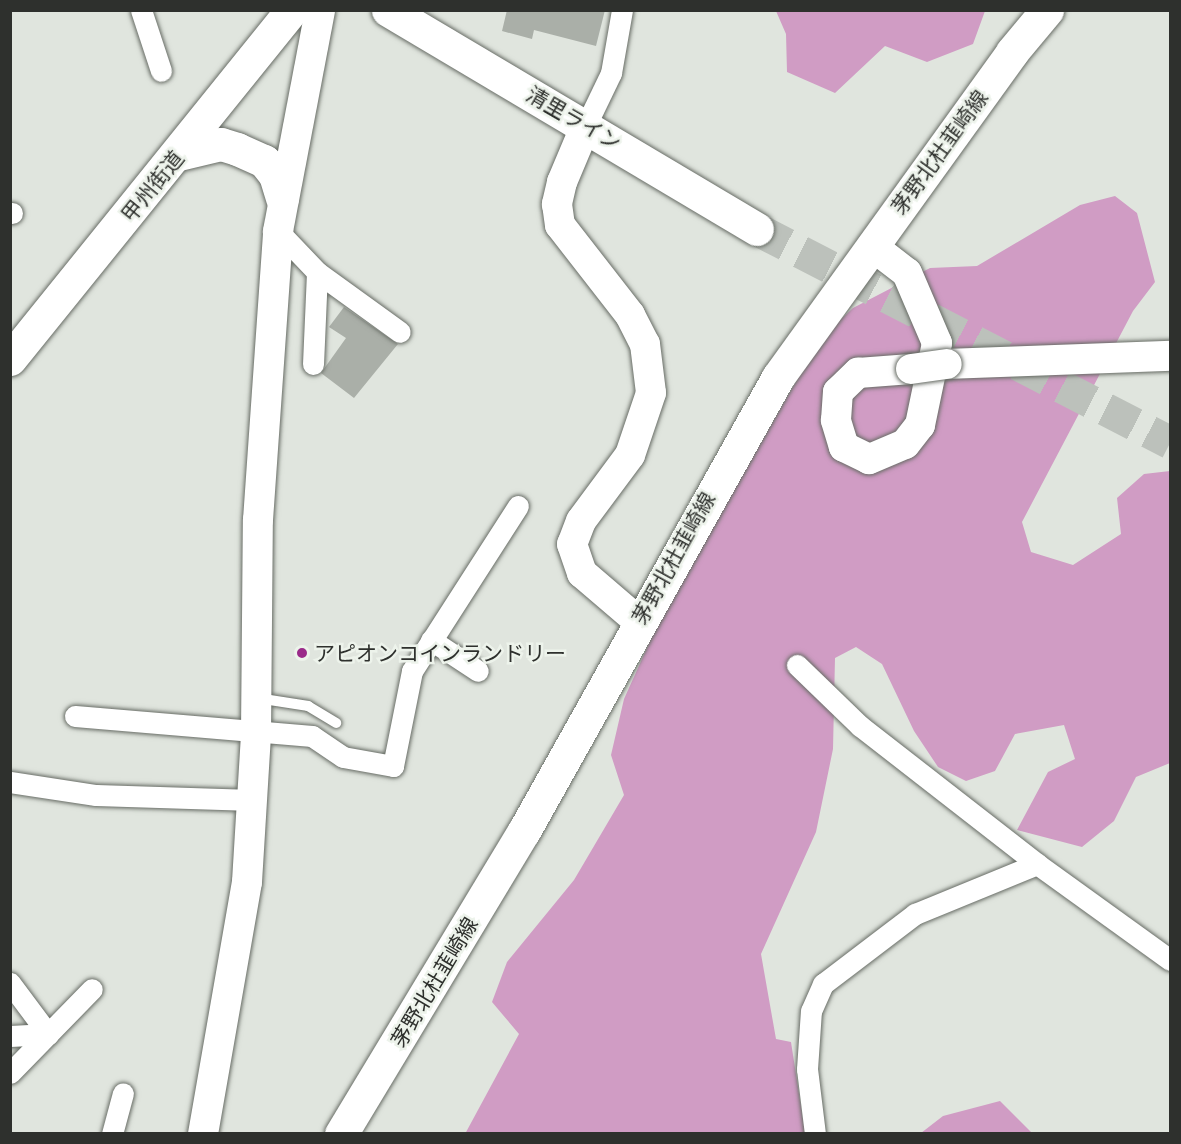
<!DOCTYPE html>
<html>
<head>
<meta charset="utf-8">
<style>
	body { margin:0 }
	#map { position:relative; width:1181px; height:1144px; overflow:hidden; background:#e0e5de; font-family:"PT Serif","Noto Sans JP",serif }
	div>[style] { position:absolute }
	.forest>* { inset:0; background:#d09cc4 }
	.building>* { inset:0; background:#aaafa8 }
	.highway-tunnel>* { height:33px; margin-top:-16.5px; transform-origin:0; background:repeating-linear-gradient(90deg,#bcc1bb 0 33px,transparent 0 49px) }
	.roads { filter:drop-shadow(0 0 2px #676c65) drop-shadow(0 0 2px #676c65) }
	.lane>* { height:10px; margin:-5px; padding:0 5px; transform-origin:5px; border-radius:5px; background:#fff }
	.street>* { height:21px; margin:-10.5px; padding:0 10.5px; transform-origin:10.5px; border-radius:10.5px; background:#fff }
	.secondary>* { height:30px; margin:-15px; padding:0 15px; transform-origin:15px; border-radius:15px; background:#fff }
	.primary>* { height:33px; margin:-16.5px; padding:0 16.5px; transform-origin:16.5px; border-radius:16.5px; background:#fff }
	.highway>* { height:33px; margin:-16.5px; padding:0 16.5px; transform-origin:16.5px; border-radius:16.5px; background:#fff }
	.bridges { filter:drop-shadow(0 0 2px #676c65) drop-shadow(0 0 2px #676c65) }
	.secondary-bridge>* { height:30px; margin:-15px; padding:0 15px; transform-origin:15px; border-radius:15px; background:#fff }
	.dots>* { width:16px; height:16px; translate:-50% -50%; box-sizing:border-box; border:3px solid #edf3eb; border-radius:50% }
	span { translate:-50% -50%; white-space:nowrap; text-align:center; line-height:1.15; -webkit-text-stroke:5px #edf3eb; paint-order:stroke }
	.street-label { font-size:21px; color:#2e302d }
	.poi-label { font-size:21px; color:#2e302d }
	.left { translate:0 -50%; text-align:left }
	.frame { position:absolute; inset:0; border:12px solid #2e302d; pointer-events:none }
</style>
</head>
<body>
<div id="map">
	<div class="forest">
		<i style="clip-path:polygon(776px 11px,985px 11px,973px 44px,927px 62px,885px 46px,835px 93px,787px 72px,786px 34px)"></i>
		<i style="clip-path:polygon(1115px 196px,1137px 213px,1155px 282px,1133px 311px,1022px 522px,1031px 552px,1073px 565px,1121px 534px,1117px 498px,1144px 474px,1170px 471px,1170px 763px,1136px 777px,1114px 821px,1082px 847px,1017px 830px,1048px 772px,1075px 759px,1064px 725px,1015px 734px,995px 771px,966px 781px,938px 767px,914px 731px,882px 664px,856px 647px,835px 658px,833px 749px,816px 832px,761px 954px,776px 1039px,791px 1042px,805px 1133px,465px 1134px,519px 1034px,492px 1002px,507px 962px,574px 880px,624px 795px,611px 755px,624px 699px,660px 619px,821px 338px,853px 308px,930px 268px,977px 266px,1080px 205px)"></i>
		<i style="clip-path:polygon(1000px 1101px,1032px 1133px,921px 1133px,943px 1116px)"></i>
	</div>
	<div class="building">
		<i style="clip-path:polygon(507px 10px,605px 10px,596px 46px,534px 30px,532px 39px,502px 31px)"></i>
		<i style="clip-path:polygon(344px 307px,398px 344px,354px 398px,321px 373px,346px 338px,329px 327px)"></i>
	</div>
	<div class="highway-tunnel">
		<i style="left:757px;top:229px;width:465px;rotate:27.3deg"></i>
	</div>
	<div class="roads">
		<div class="lane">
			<i style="left:257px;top:698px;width:52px;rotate:8.9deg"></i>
			<i style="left:308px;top:706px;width:33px;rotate:31deg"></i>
		</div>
		<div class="street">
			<i style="left:141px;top:10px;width:64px;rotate:71.8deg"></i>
			<i style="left:586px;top:125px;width:58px;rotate:-64.3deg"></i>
			<i style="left:611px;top:73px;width:64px;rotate:-80.1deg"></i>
			<i style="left:10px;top:213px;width:2px"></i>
			<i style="left:278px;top:231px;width:57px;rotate:46.4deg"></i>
			<i style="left:317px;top:272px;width:102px;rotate:35.9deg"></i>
			<i style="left:313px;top:364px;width:92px;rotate:-87.5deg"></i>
			<i style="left:431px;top:640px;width:56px;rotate:33.4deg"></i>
			<i style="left:797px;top:665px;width:88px;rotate:44.1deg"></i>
			<i style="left:860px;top:726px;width:224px;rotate:37.9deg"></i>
			<i style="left:1037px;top:864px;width:164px;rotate:35.8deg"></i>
			<i style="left:75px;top:716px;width:238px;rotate:4.8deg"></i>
			<i style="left:312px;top:736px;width:37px;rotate:34deg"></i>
			<i style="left:343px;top:757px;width:51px;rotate:10.2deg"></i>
			<i style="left:393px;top:766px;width:97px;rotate:-78.7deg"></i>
			<i style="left:412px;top:671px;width:196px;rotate:-57.3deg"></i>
			<i style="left:10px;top:782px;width:87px;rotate:8.6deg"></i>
			<i style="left:96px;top:795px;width:157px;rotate:1.8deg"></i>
			<i style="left:10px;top:983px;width:64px;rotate:53.3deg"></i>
			<i style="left:10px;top:1036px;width:38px;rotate:-3deg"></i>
			<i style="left:10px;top:1073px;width:117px;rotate:-45.7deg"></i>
			<i style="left:112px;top:1134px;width:42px;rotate:-75deg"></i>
			<i style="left:815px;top:1134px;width:65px;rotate:-97deg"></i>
			<i style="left:807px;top:1069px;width:58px;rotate:-86.1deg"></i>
			<i style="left:811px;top:1011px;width:30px;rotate:-66deg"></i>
			<i style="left:823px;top:984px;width:116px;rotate:-37.3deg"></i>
			<i style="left:915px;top:914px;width:132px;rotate:-22.3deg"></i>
		</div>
		<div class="secondary">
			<i style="left:586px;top:125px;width:62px;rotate:112.8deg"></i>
			<i style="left:562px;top:182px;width:23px;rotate:103deg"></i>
			<i style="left:557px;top:204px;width:21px;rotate:82deg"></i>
			<i style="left:560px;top:225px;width:114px;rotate:52.1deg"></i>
			<i style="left:630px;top:315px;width:33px;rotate:63deg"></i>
			<i style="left:645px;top:344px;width:49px;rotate:83deg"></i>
			<i style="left:651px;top:393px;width:65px;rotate:108.7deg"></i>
			<i style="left:630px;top:455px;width:82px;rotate:126.6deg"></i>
			<i style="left:581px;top:521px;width:25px;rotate:111deg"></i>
			<i style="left:572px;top:544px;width:31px;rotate:71deg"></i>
			<i style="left:582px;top:573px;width:74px;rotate:40.6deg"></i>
			<i style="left:872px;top:246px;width:44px;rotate:37.6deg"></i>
			<i style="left:907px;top:273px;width:76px;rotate:66.8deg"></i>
			<i style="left:937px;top:343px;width:84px;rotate:101.7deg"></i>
			<i style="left:920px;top:425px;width:24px;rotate:128deg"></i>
			<i style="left:905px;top:444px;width:39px;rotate:157deg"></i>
			<i style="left:869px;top:459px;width:28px;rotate:-154deg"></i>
			<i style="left:844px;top:447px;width:28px;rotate:-107deg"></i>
			<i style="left:836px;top:420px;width:28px;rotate:-86deg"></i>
			<i style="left:838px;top:392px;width:28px;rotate:-44deg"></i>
			<i style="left:858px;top:373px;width:53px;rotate:-4.3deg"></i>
			<i style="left:947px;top:364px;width:223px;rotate:-2.1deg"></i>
			<i style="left:203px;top:1134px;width:256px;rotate:-80.1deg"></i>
			<i style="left:247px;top:882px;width:148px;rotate:-86.5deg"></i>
			<i style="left:256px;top:734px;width:214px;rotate:-89.5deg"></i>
			<i style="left:258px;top:520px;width:290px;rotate:-86deg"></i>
			<i style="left:278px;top:231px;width:225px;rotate:-79.2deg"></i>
		</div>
		<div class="primary">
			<i style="left:341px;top:1134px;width:354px;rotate:-58.9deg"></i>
			<i style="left:524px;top:831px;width:520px;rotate:-60.77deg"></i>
			<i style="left:778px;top:377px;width:400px;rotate:-54.2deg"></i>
			<i style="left:1012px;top:52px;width:55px;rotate:-50.2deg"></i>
		</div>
		<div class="highway">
			<i style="left:388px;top:10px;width:429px;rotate:30.7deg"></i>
			<i style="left:179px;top:154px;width:43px;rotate:-13.4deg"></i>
			<i style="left:221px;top:144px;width:17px;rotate:17deg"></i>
			<i style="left:237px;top:149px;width:30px;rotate:24deg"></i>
			<i style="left:264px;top:161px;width:18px;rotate:52deg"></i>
			<i style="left:275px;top:175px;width:24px;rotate:73deg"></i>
			<i style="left:10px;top:359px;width:449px;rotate:-51.1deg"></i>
		</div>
	</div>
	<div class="bridges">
		<div class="secondary-bridge">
			<i style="left:911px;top:369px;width:36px;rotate:-8deg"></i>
		</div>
	</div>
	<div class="dots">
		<i style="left:302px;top:653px;background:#9a2a89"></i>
	</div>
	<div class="street-label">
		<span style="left:574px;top:118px;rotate:30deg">清里ライン</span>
		<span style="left:939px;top:152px;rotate:-54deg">茅野北杜韮崎線</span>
		<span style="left:152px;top:186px;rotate:-51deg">甲州街道</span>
		<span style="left:673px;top:558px;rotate:-61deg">茅野北杜韮崎線</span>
		<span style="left:434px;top:982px;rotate:-59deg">茅野北杜韮崎線</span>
	</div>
	<div class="poi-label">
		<span class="left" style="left:314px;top:653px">アピオンコインランドリー</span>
	</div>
	<div class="frame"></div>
</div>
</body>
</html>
